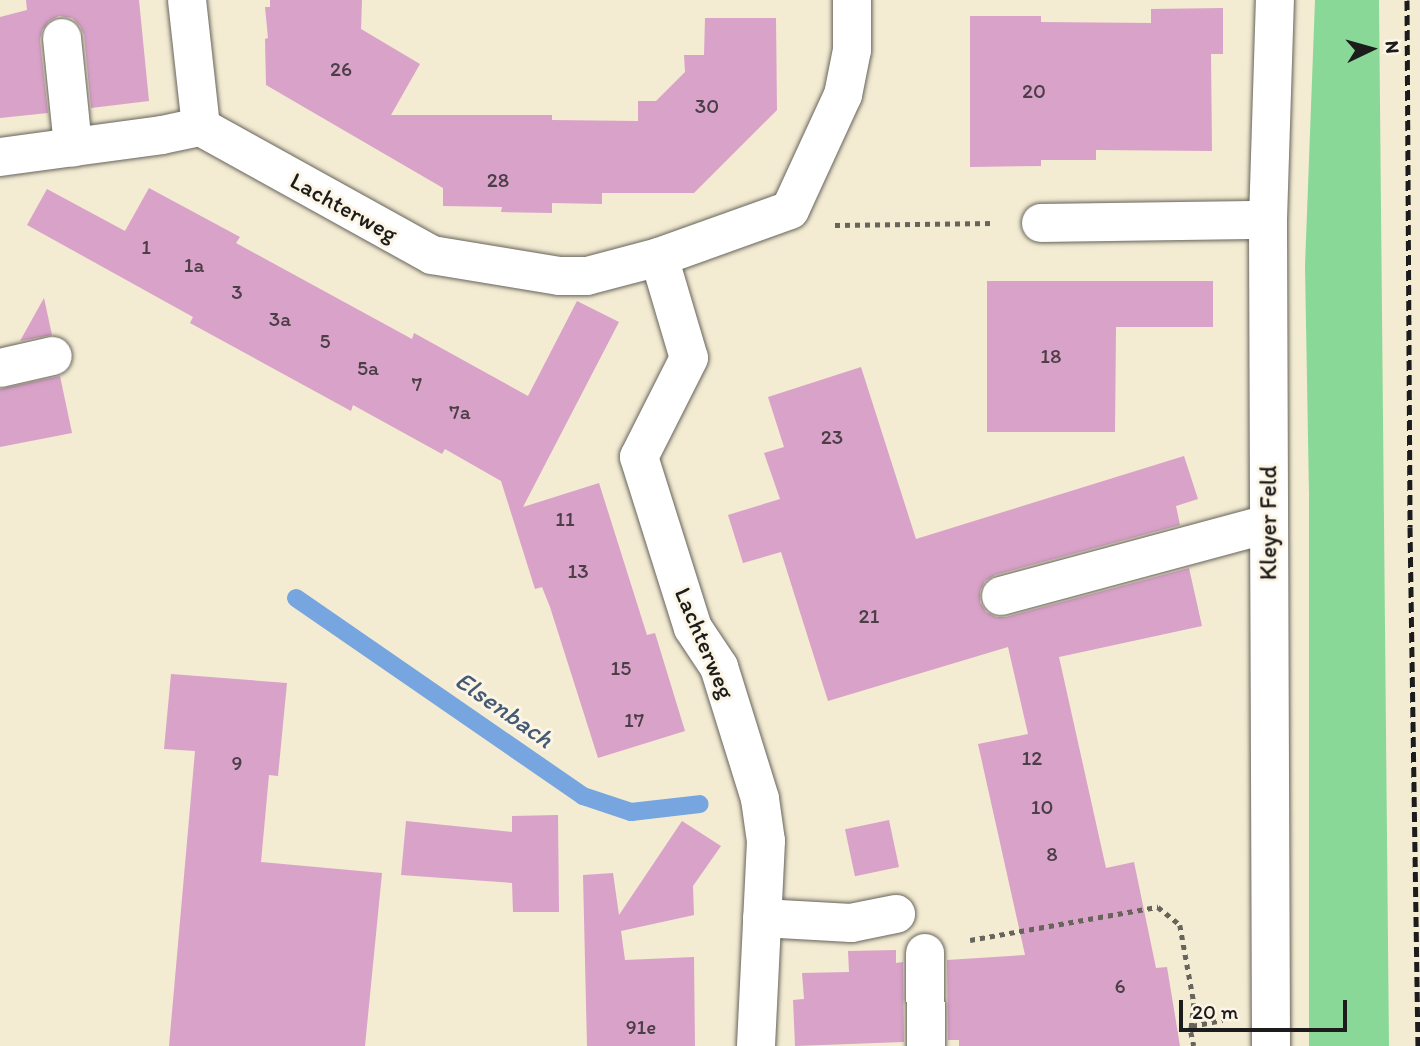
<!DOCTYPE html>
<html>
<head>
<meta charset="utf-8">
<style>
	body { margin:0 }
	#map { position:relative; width:1420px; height:1046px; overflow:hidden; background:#f3ebd2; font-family:Itim,sans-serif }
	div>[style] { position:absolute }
	.green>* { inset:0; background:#8ad897 }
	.stream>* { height:18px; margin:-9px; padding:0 9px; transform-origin:9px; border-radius:9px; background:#76a5e0 }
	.building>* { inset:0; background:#d9a2c9; transform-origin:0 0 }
	.path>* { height:4.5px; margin-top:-2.25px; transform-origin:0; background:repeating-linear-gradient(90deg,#67645c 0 5px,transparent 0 10px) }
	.roads { filter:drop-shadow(0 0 2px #67645c) drop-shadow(0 0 2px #67645c) }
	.minor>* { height:38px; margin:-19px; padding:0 19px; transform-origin:19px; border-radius:19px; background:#fff }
	.rail>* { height:5px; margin-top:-2.5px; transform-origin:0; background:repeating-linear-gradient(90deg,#1c1c1c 0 10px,transparent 0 15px) }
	span { translate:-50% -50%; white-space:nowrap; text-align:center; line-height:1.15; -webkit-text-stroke:6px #fcf5e5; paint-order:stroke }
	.number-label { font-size:21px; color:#4b3e47 }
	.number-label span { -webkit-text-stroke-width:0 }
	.street-label { font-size:24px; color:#1c1c1c }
	.water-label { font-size:26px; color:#445a74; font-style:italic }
	.north { position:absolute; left:1336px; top:14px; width:70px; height:70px; -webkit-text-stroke:5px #fcf5e5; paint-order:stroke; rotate:85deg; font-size:19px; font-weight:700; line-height:28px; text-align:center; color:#1c1c1c }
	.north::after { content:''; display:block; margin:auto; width:24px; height:32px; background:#1c1c1c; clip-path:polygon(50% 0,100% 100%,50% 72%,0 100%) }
	.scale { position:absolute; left:1179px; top:1000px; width:168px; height:32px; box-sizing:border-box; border:4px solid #1c1c1c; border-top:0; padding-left:9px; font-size:21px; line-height:24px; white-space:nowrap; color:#1c1c1c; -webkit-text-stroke:5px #fcf5e5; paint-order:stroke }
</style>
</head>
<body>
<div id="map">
	<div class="green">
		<i style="clip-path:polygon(1315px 0,1379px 0,1389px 1046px,1309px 1046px,1309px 495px,1305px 266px)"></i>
	</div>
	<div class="stream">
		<i style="left:296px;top:598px;width:349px;rotate:34.6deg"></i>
		<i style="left:583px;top:796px;width:51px;rotate:18.4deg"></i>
		<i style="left:631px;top:812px;width:69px;rotate:-6.6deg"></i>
	</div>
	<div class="building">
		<i style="clip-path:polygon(26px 0,139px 0,149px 101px,91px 108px,84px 35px,80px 26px,72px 18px,59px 16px,49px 21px,42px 30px,40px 40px,48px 113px,0 118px,0 17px,27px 10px)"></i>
		<i style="clip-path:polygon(270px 0,362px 0,361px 29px,420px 64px,391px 115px,552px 115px,552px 120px,638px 121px,638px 101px,656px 101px,685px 72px,684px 55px,704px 55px,705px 18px,776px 18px,777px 110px,694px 193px,602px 193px,602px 204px,552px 203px,552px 213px,501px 212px,502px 207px,443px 206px,443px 188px,266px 85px,265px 39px,268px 38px,265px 7px,270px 7px)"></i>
		<i style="clip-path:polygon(1223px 8px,1223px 54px,1211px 54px,1212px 151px,1096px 150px,1096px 160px,1041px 160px,1041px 166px,970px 167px,970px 16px,1041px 16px,1041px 22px,1151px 23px,1151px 9px)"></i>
		<i style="clip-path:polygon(149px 188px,240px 237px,236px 243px,412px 339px,414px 333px,528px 396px,577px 301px,619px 322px,523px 507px,599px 483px,647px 635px,655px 633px,685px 731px,598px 758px,550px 607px,542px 587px,535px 589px,501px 481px,445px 449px,442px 454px,353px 405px,351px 411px,190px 323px,193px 317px,27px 225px,47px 189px,125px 231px)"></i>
		<i style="clip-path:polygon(987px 281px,1213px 281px,1213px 327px,1116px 327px,1115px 432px,987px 432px)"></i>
		<i style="clip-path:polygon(44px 298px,52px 335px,20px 341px)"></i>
		<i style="clip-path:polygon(861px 367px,916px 539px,1184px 456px,1198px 499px,1176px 506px,1180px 525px,995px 575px,985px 581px,980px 591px,980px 602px,986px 612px,996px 617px,1006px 617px,1189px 568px,1202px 626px,1059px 657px,1106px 868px,1134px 862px,1156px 968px,1167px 967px,1180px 1046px,959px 1046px,959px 1040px,948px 1040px,947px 960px,1025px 955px,978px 744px,1028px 734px,1008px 647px,828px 701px,781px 552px,743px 563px,728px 515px,780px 499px,764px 453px,784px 447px,768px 397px)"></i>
		<i style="clip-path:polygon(60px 376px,72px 433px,0 447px,0 389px)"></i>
		<i style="clip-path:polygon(171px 674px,287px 683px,278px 776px,269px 775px,261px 862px,382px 873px,365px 1046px,169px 1046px,195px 751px,164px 749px)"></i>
		<i style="clip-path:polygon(558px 815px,559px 912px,513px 912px,512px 883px,401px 875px,406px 821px,512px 832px,512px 816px)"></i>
		<i style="left:889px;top:820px;width:48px;height:45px;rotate:78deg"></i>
		<i style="clip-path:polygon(682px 821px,721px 846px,693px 886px,694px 915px,621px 931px,625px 960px,694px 957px,695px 1046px,587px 1046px,583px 875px,613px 873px,619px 915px)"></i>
		<i style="clip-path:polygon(896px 950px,896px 963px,903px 962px,904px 1042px,795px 1046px,793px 1000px,804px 999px,802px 973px,849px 972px,848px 951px)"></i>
	</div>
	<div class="path">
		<i style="left:835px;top:225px;width:159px;rotate:-0.7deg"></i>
		<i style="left:970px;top:940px;width:191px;rotate:-10deg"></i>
		<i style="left:1158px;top:907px;width:28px;rotate:39deg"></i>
		<i style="left:1180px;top:925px;width:79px;rotate:79.8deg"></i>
		<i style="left:1194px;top:1003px;width:29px;rotate:96deg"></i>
		<i style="left:1191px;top:1032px;width:14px;rotate:78deg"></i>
		<i style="left:1192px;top:1026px;width:31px;rotate:-11deg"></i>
	</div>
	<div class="roads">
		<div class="minor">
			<i style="left:187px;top:0;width:128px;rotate:83.7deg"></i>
			<i style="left:62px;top:38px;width:110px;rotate:84.2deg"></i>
			<i style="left:0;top:157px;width:163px;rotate:-7.7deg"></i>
			<i style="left:162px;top:135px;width:40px;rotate:-12deg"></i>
			<i style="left:201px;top:127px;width:264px;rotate:29deg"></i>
			<i style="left:432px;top:255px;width:129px;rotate:9.4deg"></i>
			<i style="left:559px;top:276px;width:28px"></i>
			<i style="left:587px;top:276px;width:74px;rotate:-14.8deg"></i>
			<i style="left:659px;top:257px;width:139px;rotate:-19.7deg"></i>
			<i style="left:790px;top:210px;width:127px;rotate:-65.3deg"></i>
			<i style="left:843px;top:95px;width:46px;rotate:-78.7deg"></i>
			<i style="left:852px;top:50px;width:50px;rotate:-90deg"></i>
			<i style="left:1041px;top:223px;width:227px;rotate:-0.8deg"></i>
			<i style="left:659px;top:257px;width:105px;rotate:73.5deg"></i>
			<i style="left:689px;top:358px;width:111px;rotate:116.8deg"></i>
			<i style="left:639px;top:457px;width:179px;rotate:72.5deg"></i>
			<i style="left:693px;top:628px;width:47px;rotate:56.3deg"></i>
			<i style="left:719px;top:667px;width:138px;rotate:72.7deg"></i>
			<i style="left:760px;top:799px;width:42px;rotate:81.9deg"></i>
			<i style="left:766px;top:841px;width:205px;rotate:92.8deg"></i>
			<i style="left:0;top:368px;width:54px;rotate:-12.8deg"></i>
			<i style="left:1001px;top:596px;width:277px;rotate:-15.1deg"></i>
			<i style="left:762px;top:918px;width:89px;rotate:3.2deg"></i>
			<i style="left:851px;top:923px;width:46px;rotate:-11.3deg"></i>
			<i style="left:925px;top:953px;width:93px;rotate:89.4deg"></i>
			<i style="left:1271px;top:1046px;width:826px;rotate:-90.21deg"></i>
			<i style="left:1268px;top:220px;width:220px;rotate:-88.2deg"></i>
		</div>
	</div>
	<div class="rail">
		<i style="left:1407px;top:0;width:527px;rotate:89.67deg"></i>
		<i style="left:1410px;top:527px;width:519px;rotate:89.12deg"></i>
	</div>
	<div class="number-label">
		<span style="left:341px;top:69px">26</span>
		<span style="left:1034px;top:91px">20</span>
		<span style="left:707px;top:106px">30</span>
		<span style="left:498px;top:180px">28</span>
		<span style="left:146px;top:247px">1</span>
		<span style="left:194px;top:265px">1a</span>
		<span style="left:237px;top:292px">3</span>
		<span style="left:280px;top:319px">3a</span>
		<span style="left:325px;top:341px">5</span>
		<span style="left:1051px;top:356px">18</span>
		<span style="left:368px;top:368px">5a</span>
		<span style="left:417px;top:384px">7</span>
		<span style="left:460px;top:412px">7a</span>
		<span style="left:832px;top:437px">23</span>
		<span style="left:565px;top:519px">11</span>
		<span style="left:578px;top:571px">13</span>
		<span style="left:869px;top:616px">21</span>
		<span style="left:621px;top:668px">15</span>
		<span style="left:634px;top:720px">17</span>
		<span style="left:1032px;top:758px">12</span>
		<span style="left:237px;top:763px">9</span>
		<span style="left:1042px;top:807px">10</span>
		<span style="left:1052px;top:854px">8</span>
		<span style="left:1120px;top:986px">6</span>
		<span style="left:641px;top:1027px">91e</span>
	</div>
	<div class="street-label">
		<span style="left:344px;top:207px;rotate:29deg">Lachterweg</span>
		<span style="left:1268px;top:523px;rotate:-90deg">Kleyer Feld</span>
		<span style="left:705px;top:643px;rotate:67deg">Lachterweg</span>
	</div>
	<div class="water-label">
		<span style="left:504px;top:710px;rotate:35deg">Elsenbach</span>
	</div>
	<div class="north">N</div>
	<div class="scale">20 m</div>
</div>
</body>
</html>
